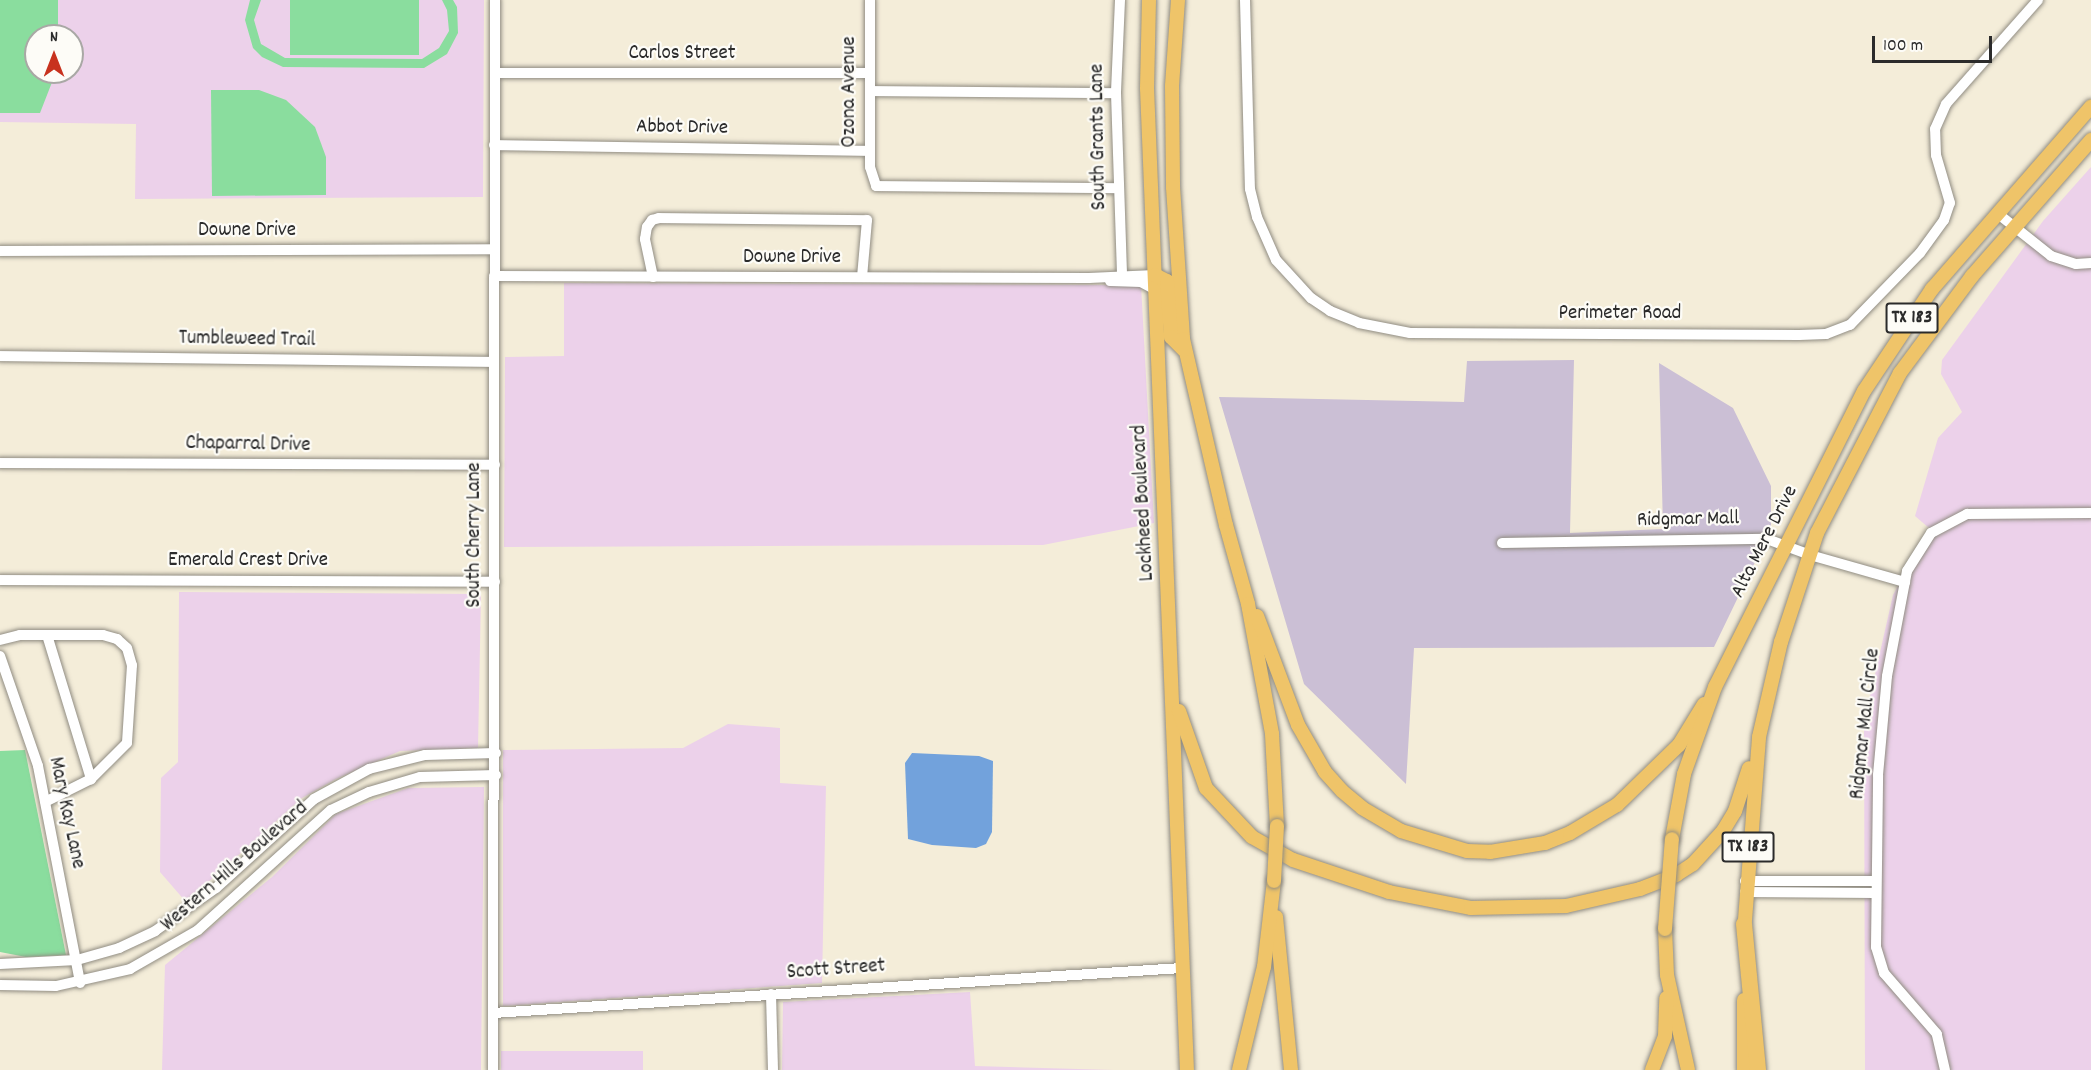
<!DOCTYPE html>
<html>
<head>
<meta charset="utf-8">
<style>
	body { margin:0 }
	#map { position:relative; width:2091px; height:1070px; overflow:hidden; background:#f4edd9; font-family:Dekko,sans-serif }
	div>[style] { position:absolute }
	.built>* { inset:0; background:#ecd1ea; transform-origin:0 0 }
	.industrial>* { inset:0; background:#cbbfd5 }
	.green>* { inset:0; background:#8add9e; transform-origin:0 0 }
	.water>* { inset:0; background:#72a2dc }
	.roads { filter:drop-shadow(0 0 2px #908c82) drop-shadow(0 0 2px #908c82) }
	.minor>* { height:10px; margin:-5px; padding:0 5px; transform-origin:5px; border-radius:5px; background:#fff }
	.major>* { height:14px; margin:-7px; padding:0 7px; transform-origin:7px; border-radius:7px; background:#efc469 }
	.highway>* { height:16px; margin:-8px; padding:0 8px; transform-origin:8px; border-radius:8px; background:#efc469 }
	.bridges { filter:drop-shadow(0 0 2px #908c82) drop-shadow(0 0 2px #908c82) }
	.major-bridge>* { height:14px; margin:-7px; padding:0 7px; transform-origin:7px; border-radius:7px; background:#efc469 }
	span { translate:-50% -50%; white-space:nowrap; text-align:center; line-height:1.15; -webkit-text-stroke:4.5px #fdfcf7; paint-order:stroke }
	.shield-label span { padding:2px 4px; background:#fdfcf7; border:2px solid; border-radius:4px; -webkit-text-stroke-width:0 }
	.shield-label { font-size:20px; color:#2b2b2b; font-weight:700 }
	.street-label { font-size:21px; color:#2b2b2b }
	.north { position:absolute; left:24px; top:24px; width:60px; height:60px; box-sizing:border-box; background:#fdfcf7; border:2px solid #a9a8a5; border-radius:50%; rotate:0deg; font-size:16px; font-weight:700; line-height:24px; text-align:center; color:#2b2b2b }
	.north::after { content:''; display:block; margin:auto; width:21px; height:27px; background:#c8321e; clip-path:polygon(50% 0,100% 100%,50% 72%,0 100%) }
	.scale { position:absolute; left:1872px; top:36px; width:120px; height:27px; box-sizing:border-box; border:3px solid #2b2b2b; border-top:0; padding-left:8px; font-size:18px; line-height:21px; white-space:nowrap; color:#2b2b2b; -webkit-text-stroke:4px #fdfcf7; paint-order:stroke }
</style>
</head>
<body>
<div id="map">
	<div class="built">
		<i style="clip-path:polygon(evenodd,0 0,484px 0,483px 197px,135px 199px,136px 124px,0 122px,0 0,36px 36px,72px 36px,72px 72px,36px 72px,36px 36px)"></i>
		<i style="clip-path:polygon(2091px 167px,2091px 1070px,1865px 1070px,1864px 723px,1893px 595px,1929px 528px,1915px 516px,1938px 438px,1962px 412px,1941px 374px,1942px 360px,2043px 221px)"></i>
		<i style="clip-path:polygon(564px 283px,1141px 285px,1154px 523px,1043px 545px,504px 547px,505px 357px,564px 356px)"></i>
		<i style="clip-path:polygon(179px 592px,481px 594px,478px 748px,400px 751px,336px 779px,302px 798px,186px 902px,160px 872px,161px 778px,178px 762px)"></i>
		<i style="clip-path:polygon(728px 724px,780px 728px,780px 783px,826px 786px,822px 983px,503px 1006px,503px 750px,683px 748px)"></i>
		<i style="clip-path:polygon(484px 787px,481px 1070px,162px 1070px,165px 965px,272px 877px,336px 814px,408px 788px)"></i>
		<i style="clip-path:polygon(970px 992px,975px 1066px,1114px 1070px,782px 1070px,783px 1002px)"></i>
		<i style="left:643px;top:1051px;width:19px;height:142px;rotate:90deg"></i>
	</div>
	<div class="industrial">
		<i style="clip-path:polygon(1574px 360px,1570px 533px,1663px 529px,1659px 363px,1733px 408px,1771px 486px,1771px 529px,1714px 647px,1414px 648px,1406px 784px,1304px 684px,1219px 397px,1464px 402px,1467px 361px)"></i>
	</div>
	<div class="green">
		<i style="clip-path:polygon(0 0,58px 0,58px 36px,36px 36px,36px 72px,56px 72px,40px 113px,0 113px)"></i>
		<i style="clip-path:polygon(250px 0,261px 0,254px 20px,261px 44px,285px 58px,422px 59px,439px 48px,449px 31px,447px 10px,442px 0,453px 0,457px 7px,458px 33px,447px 54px,424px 68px,283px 67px,262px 57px,253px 48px,245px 20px)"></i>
		<i style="left:290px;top:0;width:129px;height:55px"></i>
		<i style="clip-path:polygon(211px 90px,259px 90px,286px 100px,315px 127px,326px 157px,326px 195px,212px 196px)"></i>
		<i style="clip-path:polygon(25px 750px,66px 955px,26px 957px,0 952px,0 751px)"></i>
	</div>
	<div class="water">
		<i style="clip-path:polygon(912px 753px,979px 756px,993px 761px,992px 832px,986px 844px,976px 848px,932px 845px,908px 839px,905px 763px)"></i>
	</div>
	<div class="roads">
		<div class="minor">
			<i style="left:870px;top:0;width:167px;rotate:90deg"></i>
			<i style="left:870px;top:167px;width:20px;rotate:72deg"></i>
			<i style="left:876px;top:186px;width:242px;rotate:0.5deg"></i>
			<i style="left:1120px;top:0;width:93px;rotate:92.5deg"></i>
			<i style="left:1116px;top:93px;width:182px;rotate:88.1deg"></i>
			<i style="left:1245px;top:0;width:189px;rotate:88.5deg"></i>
			<i style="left:1250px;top:189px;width:29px;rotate:76deg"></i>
			<i style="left:1257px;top:217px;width:47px;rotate:66.2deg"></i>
			<i style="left:1276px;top:260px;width:52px;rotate:47.4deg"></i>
			<i style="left:1311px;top:298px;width:23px;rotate:34deg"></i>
			<i style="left:1330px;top:311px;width:31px;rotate:22deg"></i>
			<i style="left:1359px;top:323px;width:52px;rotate:11.1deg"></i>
			<i style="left:1410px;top:333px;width:389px;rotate:0.3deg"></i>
			<i style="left:1799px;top:335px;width:27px;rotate:-2deg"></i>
			<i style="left:1826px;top:334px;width:26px;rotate:-21deg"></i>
			<i style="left:1850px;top:325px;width:100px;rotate:-45.8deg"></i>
			<i style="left:1920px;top:253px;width:41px;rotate:-54deg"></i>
			<i style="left:1944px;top:220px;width:18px;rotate:-71deg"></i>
			<i style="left:1950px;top:203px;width:50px;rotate:-106.3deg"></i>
			<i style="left:1936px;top:155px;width:26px;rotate:-92deg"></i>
			<i style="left:1935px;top:129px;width:27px;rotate:-66deg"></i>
			<i style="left:1946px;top:104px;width:139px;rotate:-48.5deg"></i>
			<i style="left:495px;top:73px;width:375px"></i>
			<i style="left:870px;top:91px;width:246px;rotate:0.5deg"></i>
			<i style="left:494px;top:145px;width:376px;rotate:0.9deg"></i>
			<i style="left:1997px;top:213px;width:69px;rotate:38.5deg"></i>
			<i style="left:2051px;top:256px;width:26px;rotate:18deg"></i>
			<i style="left:2076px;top:264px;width:15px;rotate:-4deg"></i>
			<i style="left:0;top:251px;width:494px;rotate:-0.2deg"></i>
			<i style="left:494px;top:276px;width:595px;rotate:0.19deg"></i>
			<i style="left:1089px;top:278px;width:66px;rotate:-2.6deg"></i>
			<i style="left:653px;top:277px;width:39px;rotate:-102deg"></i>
			<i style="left:645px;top:239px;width:12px;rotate:-81deg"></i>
			<i style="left:647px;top:227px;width:9px;rotate:-54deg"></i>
			<i style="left:652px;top:220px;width:7px;rotate:-16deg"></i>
			<i style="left:659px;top:218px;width:208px;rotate:0.6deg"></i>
			<i style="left:867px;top:220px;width:57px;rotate:95deg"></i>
			<i style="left:1110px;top:281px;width:31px;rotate:2deg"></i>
			<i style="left:1141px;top:282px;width:17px;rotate:28deg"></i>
			<i style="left:0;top:356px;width:494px;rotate:0.7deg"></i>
			<i style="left:0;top:463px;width:495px;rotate:0.2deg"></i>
			<i style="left:1502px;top:543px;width:265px;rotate:-0.9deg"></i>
			<i style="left:1767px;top:539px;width:46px;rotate:20.4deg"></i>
			<i style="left:1810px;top:555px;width:99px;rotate:15.9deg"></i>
			<i style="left:0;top:580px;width:495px;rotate:0.2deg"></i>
			<i style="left:47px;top:635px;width:151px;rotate:73deg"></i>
			<i style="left:0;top:640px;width:21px;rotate:-14deg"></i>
			<i style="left:20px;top:635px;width:83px"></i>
			<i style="left:103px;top:635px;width:15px;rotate:16deg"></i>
			<i style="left:117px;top:639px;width:13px;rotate:42deg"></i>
			<i style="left:127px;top:648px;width:18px;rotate:74deg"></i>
			<i style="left:132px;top:665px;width:78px;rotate:93.7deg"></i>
			<i style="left:127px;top:743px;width:51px;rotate:135deg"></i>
			<i style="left:91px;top:779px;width:51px;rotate:153.4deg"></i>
			<i style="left:0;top:656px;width:116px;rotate:70.9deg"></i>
			<i style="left:38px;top:766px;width:221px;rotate:79deg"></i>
			<i style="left:1745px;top:881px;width:131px"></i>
			<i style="left:1745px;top:892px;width:130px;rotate:0.4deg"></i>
			<i style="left:0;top:964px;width:77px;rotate:-3deg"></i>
			<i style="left:77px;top:960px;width:44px;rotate:-15.9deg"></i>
			<i style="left:119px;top:948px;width:40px;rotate:-25deg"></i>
			<i style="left:155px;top:931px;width:75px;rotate:-35.2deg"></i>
			<i style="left:216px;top:888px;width:132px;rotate:-42.2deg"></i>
			<i style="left:314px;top:799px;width:63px;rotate:-28.6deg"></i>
			<i style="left:369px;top:769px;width:58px;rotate:-14deg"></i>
			<i style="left:425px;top:755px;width:71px;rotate:-1.6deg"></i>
			<i style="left:0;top:985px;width:56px;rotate:1deg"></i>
			<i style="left:56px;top:986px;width:76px;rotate:-12.9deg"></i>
			<i style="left:130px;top:969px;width:78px;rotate:-29.8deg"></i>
			<i style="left:198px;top:930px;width:179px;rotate:-42.1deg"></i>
			<i style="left:331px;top:810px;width:42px;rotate:-25.3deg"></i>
			<i style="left:369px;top:792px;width:53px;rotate:-16.4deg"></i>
			<i style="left:420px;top:777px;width:76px;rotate:-1.5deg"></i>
			<i style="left:771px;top:994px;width:76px;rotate:88.5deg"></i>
			<i style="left:493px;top:1013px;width:690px;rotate:-3.74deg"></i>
			<i style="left:493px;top:1070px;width:1070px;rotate:-89.89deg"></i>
			<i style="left:1945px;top:1070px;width:37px;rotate:-103deg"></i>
			<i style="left:1937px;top:1034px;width:81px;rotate:-131deg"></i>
			<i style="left:1884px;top:973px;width:27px;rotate:-107deg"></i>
			<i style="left:1876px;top:947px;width:172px;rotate:-89.3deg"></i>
			<i style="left:1878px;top:775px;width:99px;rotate:-84.8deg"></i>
			<i style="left:1887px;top:676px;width:107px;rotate:-79.2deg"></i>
			<i style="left:1907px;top:571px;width:45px;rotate:-57.7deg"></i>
			<i style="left:1931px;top:533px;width:41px;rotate:-27.8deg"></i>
			<i style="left:1967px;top:514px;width:124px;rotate:-0.5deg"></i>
		</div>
		<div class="major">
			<i style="left:1149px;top:0;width:88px;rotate:91.3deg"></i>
			<i style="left:1147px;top:88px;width:983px;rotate:87.67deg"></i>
			<i style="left:1178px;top:0;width:86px;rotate:94deg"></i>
			<i style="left:1172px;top:86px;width:101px;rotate:89.4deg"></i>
			<i style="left:1173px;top:187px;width:152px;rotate:86.2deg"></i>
			<i style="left:1183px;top:339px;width:191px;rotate:77deg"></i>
			<i style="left:1226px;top:525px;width:82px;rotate:74.4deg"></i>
			<i style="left:1248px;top:604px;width:132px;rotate:79.5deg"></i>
			<i style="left:1272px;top:734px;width:92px;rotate:86.9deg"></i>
			<i style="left:1155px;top:275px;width:13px;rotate:27deg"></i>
			<i style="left:1167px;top:281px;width:56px;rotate:85.9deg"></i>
			<i style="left:1171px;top:337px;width:18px;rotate:45deg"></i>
			<i style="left:1257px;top:616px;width:116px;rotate:69.4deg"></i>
			<i style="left:1298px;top:725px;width:54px;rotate:60.1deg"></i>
			<i style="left:1325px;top:772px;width:25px;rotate:48deg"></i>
			<i style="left:1342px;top:791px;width:26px;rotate:40deg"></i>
			<i style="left:1362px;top:808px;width:45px;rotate:30.5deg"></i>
			<i style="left:1401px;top:831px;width:69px;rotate:16.9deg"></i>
			<i style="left:1467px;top:851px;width:23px;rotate:2deg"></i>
			<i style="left:1490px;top:852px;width:56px;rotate:-9.3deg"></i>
			<i style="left:1545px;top:843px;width:27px;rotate:-22deg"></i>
			<i style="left:1570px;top:833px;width:55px;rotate:-30.8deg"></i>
			<i style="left:1617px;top:805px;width:86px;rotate:-44.1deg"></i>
			<i style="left:1679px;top:745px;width:48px;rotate:-58.6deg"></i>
			<i style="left:1179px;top:711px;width:82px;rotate:70.7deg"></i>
			<i style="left:1206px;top:788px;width:67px;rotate:46.8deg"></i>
			<i style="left:1252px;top:837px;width:47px;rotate:29.3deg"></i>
			<i style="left:1293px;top:860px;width:101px;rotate:18.4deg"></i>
			<i style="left:1389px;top:892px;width:84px;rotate:11deg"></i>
			<i style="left:1471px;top:908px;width:95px;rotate:-1.2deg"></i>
			<i style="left:1566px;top:906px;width:76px;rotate:-12.9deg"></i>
			<i style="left:1640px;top:889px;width:39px;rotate:-21deg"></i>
			<i style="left:1676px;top:875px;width:20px;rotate:-33deg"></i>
			<i style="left:1693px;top:864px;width:45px;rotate:-47.7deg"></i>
			<i style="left:1723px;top:831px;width:23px;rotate:-59deg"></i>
			<i style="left:1735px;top:811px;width:45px;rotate:-72deg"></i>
			<i style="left:1672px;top:839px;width:66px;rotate:-79.5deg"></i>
			<i style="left:1684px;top:774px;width:92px;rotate:-70.4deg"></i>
			<i style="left:1715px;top:687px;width:331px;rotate:-63.3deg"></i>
			<i style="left:1864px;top:391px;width:123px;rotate:-56.3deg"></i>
			<i style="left:1932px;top:289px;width:242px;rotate:-48.9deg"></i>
			<i style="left:1276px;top:917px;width:154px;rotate:84.4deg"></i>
			<i style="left:1665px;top:929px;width:46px;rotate:87.5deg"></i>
			<i style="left:1667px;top:975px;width:97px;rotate:77.5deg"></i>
			<i style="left:1744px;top:933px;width:197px;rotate:-85.6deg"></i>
			<i style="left:1759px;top:737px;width:98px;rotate:-77deg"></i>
			<i style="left:1781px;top:642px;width:115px;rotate:-71.7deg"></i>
			<i style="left:1817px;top:533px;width:180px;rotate:-62.6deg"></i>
			<i style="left:1900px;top:373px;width:121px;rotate:-53.4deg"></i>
			<i style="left:1972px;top:276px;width:181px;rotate:-48.8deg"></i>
			<i style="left:1239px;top:1070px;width:106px;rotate:-76.4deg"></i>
			<i style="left:1264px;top:967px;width:87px;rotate:-83.4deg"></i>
			<i style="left:1652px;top:1070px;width:36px;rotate:-69deg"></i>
			<i style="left:1665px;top:1036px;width:38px;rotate:-88deg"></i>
			<i style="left:1744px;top:1070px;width:70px;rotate:-90deg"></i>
		</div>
		<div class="highway">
			<i style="left:1744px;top:924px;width:147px;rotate:84.5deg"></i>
		</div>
	</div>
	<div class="bridges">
		<div class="major-bridge">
			<i style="left:1274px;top:881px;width:55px;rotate:-86.9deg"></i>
			<i style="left:1665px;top:929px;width:90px;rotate:-85.6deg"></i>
		</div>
	</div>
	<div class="shield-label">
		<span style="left:1912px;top:318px">TX 183</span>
		<span style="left:1748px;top:847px">TX 183</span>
	</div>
	<div class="street-label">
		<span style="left:682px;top:54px">Carlos Street</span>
		<span style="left:850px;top:92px;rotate:-90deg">Ozona Avenue</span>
		<span style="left:682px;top:128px;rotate:1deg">Abbot Drive</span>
		<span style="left:1099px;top:137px;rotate:-91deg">South Grants Lane</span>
		<span style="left:247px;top:231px">Downe Drive</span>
		<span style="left:792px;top:258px">Downe Drive</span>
		<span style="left:1620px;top:314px">Perimeter Road</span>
		<span style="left:247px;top:340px;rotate:1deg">Tumbleweed Trail</span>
		<span style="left:248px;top:445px;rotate:1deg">Chaparral Drive</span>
		<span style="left:1144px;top:503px;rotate:-93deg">Lockheed Boulevard</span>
		<span style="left:1688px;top:520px;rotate:-1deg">Ridgmar Mall</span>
		<span style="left:475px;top:535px;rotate:-90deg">South Cherry Lane</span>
		<span style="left:1765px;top:542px;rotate:-63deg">Alta Mere Drive</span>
		<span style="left:248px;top:561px">Emerald Crest Drive</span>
		<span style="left:1866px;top:724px;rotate:-84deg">Ridgmar Mall Circle</span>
		<span style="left:66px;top:813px;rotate:78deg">Mary Kay Lane</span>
		<span style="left:235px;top:867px;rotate:-41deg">Western Hills Boulevard</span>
		<span style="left:836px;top:970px;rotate:-4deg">Scott Street</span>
	</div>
	<div class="north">N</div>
	<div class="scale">100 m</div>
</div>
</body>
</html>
